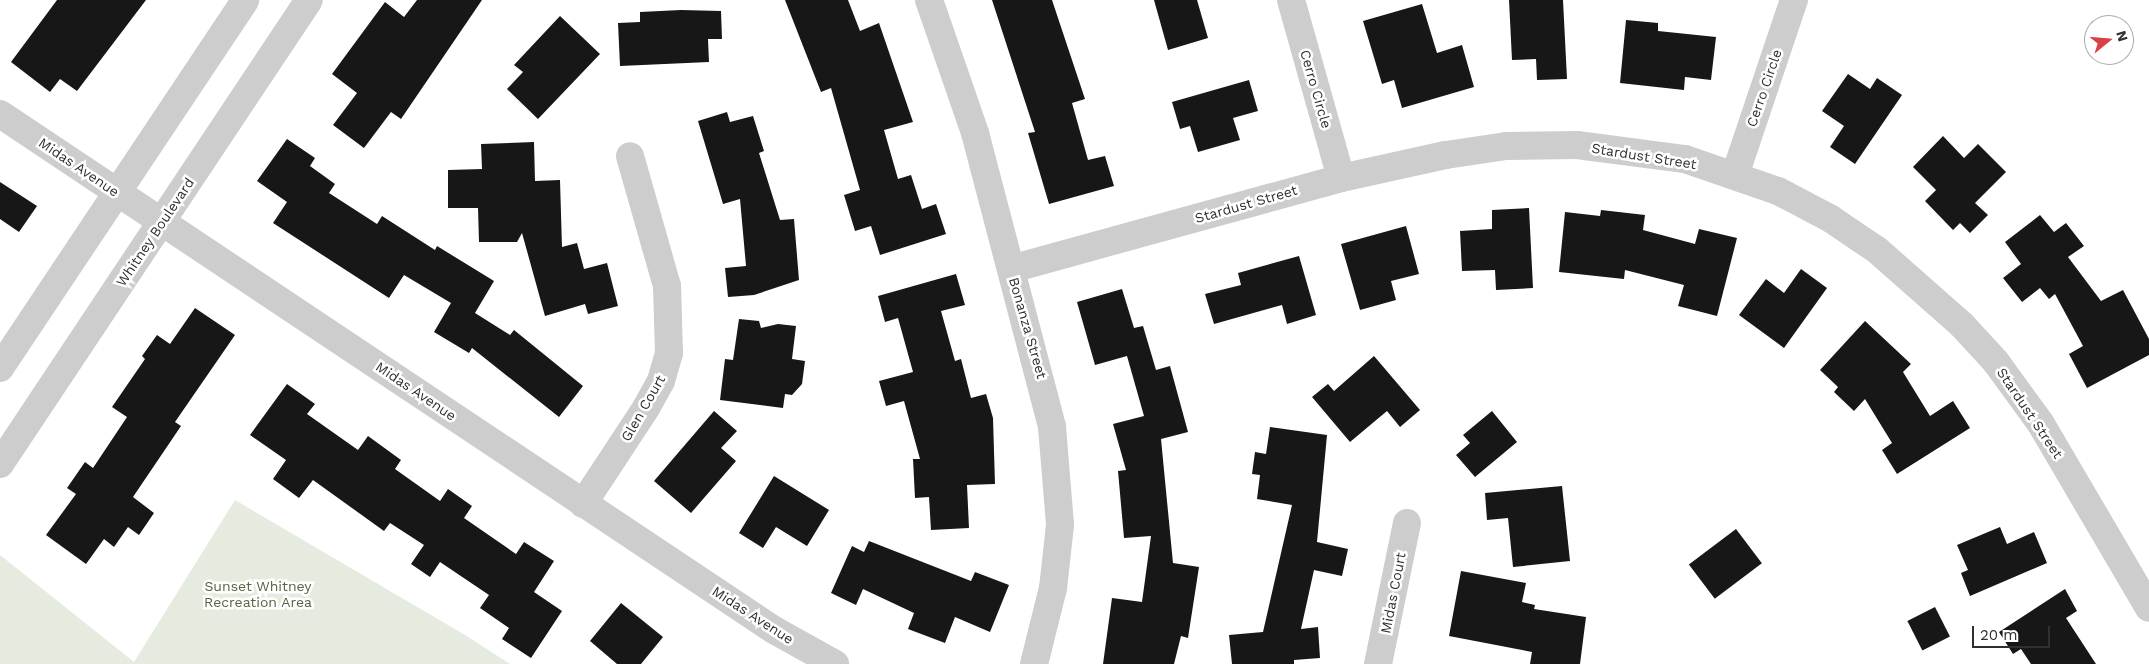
<!DOCTYPE html>
<html>
<head>
<meta charset="utf-8">
<style>
	body { margin:0 }
	#map { position:relative; width:2149px; height:664px; overflow:hidden; background:#fff; font-family:"Work Sans",sans-serif }
	div>[style] { position:absolute }
	.green>* { inset:0; background:#e5ebdf }
	.building>* { inset:0; background:#171717; transform-origin:0 0 }
	.minor>* { height:28px; margin:-14px; padding:0 14px; transform-origin:14px; border-radius:14px; background:#cdcdcd }
	span { translate:-50% -50%; white-space:nowrap; text-align:center; line-height:1.15; -webkit-text-stroke:5px #fff; paint-order:stroke }
	.street-label { font-size:14px; color:#303030 }
	.park-label { font-size:14px; color:#516841 }
	.north { position:absolute; left:2084px; top:15px; width:50px; height:50px; box-sizing:border-box; background:#fff; border:1px solid #acacac; border-radius:50%; rotate:73deg; font-size:14px; font-weight:700; line-height:20px; text-align:center; color:#303030 }
	.north::after { content:''; display:block; margin:auto; width:18px; height:22px; background:#d64245; clip-path:polygon(50% 0,100% 100%,50% 72%,0 100%) }
	.scale { position:absolute; left:1972px; top:626px; width:78px; height:22px; box-sizing:border-box; border:2px solid #303030; border-top:0; padding-left:6px; font-size:15px; line-height:18px; white-space:nowrap; color:#303030; -webkit-text-stroke:4px #fff; paint-order:stroke }
</style>
</head>
<body>
<div id="map">
	<div class="green">
		<i style="clip-path:polygon(235px 500px,465px 635px,510px 664px,0 664px,0 555px,134px 662px)"></i>
	</div>
	<div class="building">
		<i style="clip-path:polygon(57px 0,146px 0,77px 91px,60px 79px,50px 92px,11px 62px)"></i>
		<i style="clip-path:polygon(417px 0,482px 0,401px 119px,391px 112px,364px 148px,333px 125px,357px 93px,332px 74px,385px 2px,404px 17px)"></i>
		<i style="clip-path:polygon(785px 0,848px 0,860px 31px,879px 23px,913px 122px,884px 130px,898px 179px,911px 175px,922px 209px,936px 204px,946px 234px,880px 255px,871px 226px,855px 231px,844px 195px,860px 190px,831px 88px,821px 92px)"></i>
		<i style="clip-path:polygon(992px 0,1052px 0,1085px 99px,1072px 103px,1088px 160px,1105px 156px,1114px 186px,1049px 204px,1028px 133px,1035px 132px)"></i>
		<i style="clip-path:polygon(1154px 0,1197px 0,1208px 38px,1168px 50px)"></i>
		<i style="clip-path:polygon(1509px 0,1563px 0,1567px 79px,1537px 80px,1536px 59px,1512px 60px)"></i>
		<i style="clip-path:polygon(1422px 4px,1437px 53px,1462px 45px,1474px 87px,1402px 108px,1394px 80px,1382px 84px,1363px 21px)"></i>
		<i style="clip-path:polygon(681px 10px,721px 11px,722px 39px,708px 39px,709px 62px,620px 66px,618px 23px,640px 22px,640px 12px)"></i>
		<i style="clip-path:polygon(560px 16px,600px 54px,538px 119px,507px 89px,523px 72px,514px 65px)"></i>
		<i style="clip-path:polygon(1626px 20px,1658px 23px,1658px 31px,1716px 37px,1711px 80px,1685px 77px,1684px 90px,1620px 83px)"></i>
		<i style="clip-path:polygon(1848px 74px,1870px 89px,1877px 78px,1902px 95px,1855px 164px,1830px 147px,1844px 126px,1822px 111px)"></i>
		<i style="clip-path:polygon(1249px 80px,1258px 111px,1233px 118px,1240px 140px,1198px 152px,1190px 126px,1180px 129px,1172px 102px)"></i>
		<i style="clip-path:polygon(727px 112px,730px 122px,753px 116px,764px 151px,759px 153px,780px 220px,794px 219px,799px 280px,754px 295px,728px 297px,725px 268px,746px 266px,740px 199px,723px 204px,698px 121px)"></i>
		<i style="clip-path:polygon(1943px 136px,1964px 158px,1978px 144px,2006px 172px,1975px 203px,1988px 215px,1970px 233px,1960px 223px,1953px 230px,1925px 201px,1936px 190px,1913px 167px)"></i>
		<i style="clip-path:polygon(287px 139px,315px 158px,310px 166px,335px 184px,329px 193px,377px 224px,382px 216px,435px 250px,437px 246px,494px 281px,475px 313px,510px 335px,514px 330px,583px 386px,559px 417px,472px 348px,469px 353px,434px 332px,451px 303px,404px 275px,389px 298px,273px 223px,287px 202px,257px 181px)"></i>
		<i style="clip-path:polygon(534px 142px,535px 181px,560px 180px,562px 247px,577px 243px,584px 269px,607px 263px,618px 306px,588px 314px,585px 304px,545px 316px,522px 233px,517px 242px,479px 242px,478px 208px,448px 208px,448px 170px,482px 169px,481px 144px)"></i>
		<i style="clip-path:polygon(0 182px,37px 206px,19px 232px,0 219px)"></i>
		<i style="clip-path:polygon(1529px 208px,1533px 288px,1496px 290px,1495px 270px,1462px 271px,1460px 231px,1492px 229px,1492px 210px)"></i>
		<i style="clip-path:polygon(1601px 210px,1645px 215px,1643px 230px,1695px 244px,1699px 229px,1737px 238px,1717px 316px,1678px 306px,1684px 285px,1625px 270px,1624px 279px,1559px 272px,1565px 212px,1600px 216px)"></i>
		<i style="clip-path:polygon(2040px 215px,2054px 232px,2066px 223px,2084px 246px,2068px 257px,2101px 301px,2123px 290px,2149px 339px,2149px 355px,2087px 388px,2069px 354px,2083px 346px,2055px 294px,2049px 299px,2040px 288px,2022px 302px,2003px 278px,2021px 264px,2005px 242px)"></i>
		<i style="clip-path:polygon(1406px 226px,1419px 274px,1391px 281px,1396px 300px,1360px 310px,1341px 244px)"></i>
		<i style="clip-path:polygon(1299px 256px,1316px 315px,1287px 324px,1282px 305px,1214px 324px,1205px 294px,1241px 285px,1238px 273px)"></i>
		<i style="clip-path:polygon(1801px 269px,1827px 288px,1784px 348px,1739px 315px,1766px 279px,1784px 293px)"></i>
		<i style="clip-path:polygon(956px 274px,965px 305px,941px 311px,955px 361px,961px 359px,971px 398px,986px 394px,993px 418px,995px 484px,967px 485px,969px 528px,931px 530px,929px 497px,915px 498px,913px 459px,920px 459px,904px 401px,886px 406px,879px 381px,913px 372px,898px 318px,885px 322px,878px 296px)"></i>
		<i style="clip-path:polygon(1122px 289px,1134px 328px,1143px 326px,1156px 370px,1170px 366px,1188px 432px,1161px 439px,1173px 563px,1199px 567px,1188px 638px,1181px 636px,1174px 664px,1103px 664px,1112px 598px,1142px 602px,1151px 536px,1124px 538px,1118px 471px,1126px 470px,1113px 424px,1144px 416px,1127px 356px,1095px 365px,1077px 302px)"></i>
		<i style="clip-path:polygon(195px 308px,235px 335px,175px 422px,181px 426px,133px 497px,154px 513px,139px 535px,128px 527px,114px 547px,104px 539px,86px 564px,46px 535px,76px 494px,67px 488px,85px 462px,93px 468px,127px 417px,112px 407px,145px 359px,142px 356px,157px 335px,170px 344px)"></i>
		<i style="clip-path:polygon(739px 319px,759px 321px,761px 328px,778px 324px,796px 326px,792px 359px,805px 361px,802px 384px,792px 395px,785px 394px,783px 408px,720px 400px,725px 359px,733px 360px)"></i>
		<i style="clip-path:polygon(1865px 321px,1911px 364px,1903px 372px,1930px 416px,1953px 401px,1970px 428px,1897px 474px,1882px 450px,1892px 443px,1865px 399px,1854px 411px,1834px 392px,1838px 387px,1820px 370px)"></i>
		<i style="clip-path:polygon(1374px 356px,1420px 410px,1400px 427px,1387px 411px,1350px 442px,1312px 397px,1328px 384px,1334px 391px)"></i>
		<i style="clip-path:polygon(287px 384px,315px 404px,307px 414px,358px 450px,368px 436px,401px 460px,395px 469px,440px 501px,448px 489px,472px 506px,464px 518px,516px 554px,524px 542px,554px 561px,534px 592px,562px 611px,531px 658px,502px 639px,509px 628px,480px 608px,489px 595px,440px 562px,430px 577px,411px 564px,424px 545px,390px 523px,384px 531px,313px 480px,299px 498px,273px 479px,286px 460px,250px 435px)"></i>
		<i style="clip-path:polygon(714px 411px,737px 431px,721px 448px,736px 461px,691px 513px,654px 481px)"></i>
		<i style="clip-path:polygon(1492px 411px,1517px 442px,1475px 477px,1456px 455px,1470px 443px,1463px 435px)"></i>
		<i style="clip-path:polygon(1270px 427px,1327px 435px,1317px 542px,1348px 549px,1342px 576px,1314px 570px,1301px 629px,1318px 627px,1320px 658px,1294px 660px,1294px 664px,1232px 664px,1229px 635px,1263px 632px,1292px 505px,1257px 499px,1260px 475px,1252px 474px,1255px 452px,1266px 454px)"></i>
		<i style="clip-path:polygon(774px 476px,829px 510px,807px 546px,776px 527px,763px 548px,739px 533px)"></i>
		<i style="clip-path:polygon(1562px 486px,1570px 561px,1513px 567px,1508px 518px,1487px 520px,1485px 493px)"></i>
		<i style="clip-path:polygon(2000px 527px,2007px 544px,2034px 532px,2047px 563px,1970px 596px,1961px 573px,1968px 570px,1957px 545px)"></i>
		<i style="left:1736px;top:529px;width:43px;height:59px;rotate:53deg"></i>
		<i style="clip-path:polygon(869px 541px,971px 581px,975px 572px,1009px 585px,990px 632px,955px 617px,945px 643px,908px 629px,914px 613px,863px 589px,856px 605px,831px 593px,852px 546px,864px 552px)"></i>
		<i style="clip-path:polygon(1461px 571px,1526px 583px,1522px 602px,1535px 605px,1534px 609px,1586px 617px,1580px 664px,1530px 664px,1532px 652px,1449px 636px)"></i>
		<i style="clip-path:polygon(2065px 589px,2077px 611px,2066px 618px,2096px 664px,2031px 664px,2021px 649px,2013px 654px,1999px 632px)"></i>
		<i style="clip-path:polygon(621px 603px,663px 637px,641px 664px,617px 664px,590px 641px)"></i>
		<i style="left:1935px;top:607px;width:33px;height:31px;rotate:63deg"></i>
	</div>
	<div class="minor">
		<i style="left:929px;top:0;width:141px;rotate:70.9deg"></i>
		<i style="left:975px;top:133px;width:304px;rotate:75.3deg"></i>
		<i style="left:1052px;top:427px;width:98px;rotate:85.3deg"></i>
		<i style="left:1060px;top:525px;width:63px;rotate:96.3deg"></i>
		<i style="left:1053px;top:588px;width:78px;rotate:104deg"></i>
		<i style="left:1291px;top:0;width:185px;rotate:74.3deg"></i>
		<i style="left:0;top:114px;width:930px;rotate:33.69deg"></i>
		<i style="left:774px;top:630px;width:70px;rotate:29.1deg"></i>
		<i style="left:1735px;top:175px;width:185px;rotate:-71.4deg"></i>
		<i style="left:1011px;top:269px;width:342px;rotate:-15.4deg"></i>
		<i style="left:1341px;top:178px;width:107px;rotate:-12.4deg"></i>
		<i style="left:1446px;top:155px;width:61px;rotate:-8.5deg"></i>
		<i style="left:1506px;top:146px;width:71px;rotate:-0.8deg"></i>
		<i style="left:1577px;top:145px;width:109px;rotate:7.4deg"></i>
		<i style="left:1685px;top:159px;width:98px;rotate:19deg"></i>
		<i style="left:1778px;top:191px;width:60px;rotate:27.8deg"></i>
		<i style="left:1831px;top:219px;width:55px;rotate:34deg"></i>
		<i style="left:1877px;top:250px;width:113px;rotate:41.4deg"></i>
		<i style="left:1962px;top:325px;width:50px;rotate:47.4deg"></i>
		<i style="left:1996px;top:362px;width:77px;rotate:54deg"></i>
		<i style="left:2041px;top:424px;width:213px;rotate:59.6deg"></i>
		<i style="left:0;top:368px;width:442px;rotate:-56.3deg"></i>
		<i style="left:0;top:464px;width:557px;rotate:-56.34deg"></i>
		<i style="left:583px;top:504px;width:115px;rotate:-56.7deg"></i>
		<i style="left:646px;top:408px;width:31px;rotate:-61deg"></i>
		<i style="left:661px;top:381px;width:29px;rotate:-74deg"></i>
		<i style="left:669px;top:353px;width:67px;rotate:-91.7deg"></i>
		<i style="left:667px;top:286px;width:135px;rotate:-105.9deg"></i>
		<i style="left:1378px;top:664px;width:144px;rotate:-78.4deg"></i>
	</div>
	<div class="street-label">
		<span style="left:1764px;top:88px;rotate:-71deg">Cerro Circle</span>
		<span style="left:1316px;top:89px;rotate:74deg">Cerro Circle</span>
		<span style="left:1644px;top:156px;rotate:9deg">Stardust Street</span>
		<span style="left:79px;top:167px;rotate:34deg">Midas Avenue</span>
		<span style="left:1246px;top:204px;rotate:-16deg">Stardust Street</span>
		<span style="left:155px;top:232px;rotate:-56deg">Whitney Boulevard</span>
		<span style="left:1028px;top:328px;rotate:74deg">Bonanza Street</span>
		<span style="left:416px;top:391px;rotate:34deg">Midas Avenue</span>
		<span style="left:643px;top:408px;rotate:-60deg">Glen Court</span>
		<span style="left:2030px;top:413px;rotate:56deg">Stardust Street</span>
		<span style="left:1393px;top:593px;rotate:-79deg">Midas Court</span>
		<span style="left:753px;top:615px;rotate:33deg">Midas Avenue</span>
	</div>
	<div class="park-label">
		<span style="left:258px;top:594px">Sunset Whitney<br>Recreation Area</span>
	</div>
	<div class="north">N</div>
	<div class="scale">20 m</div>
</div>
</body>
</html>
